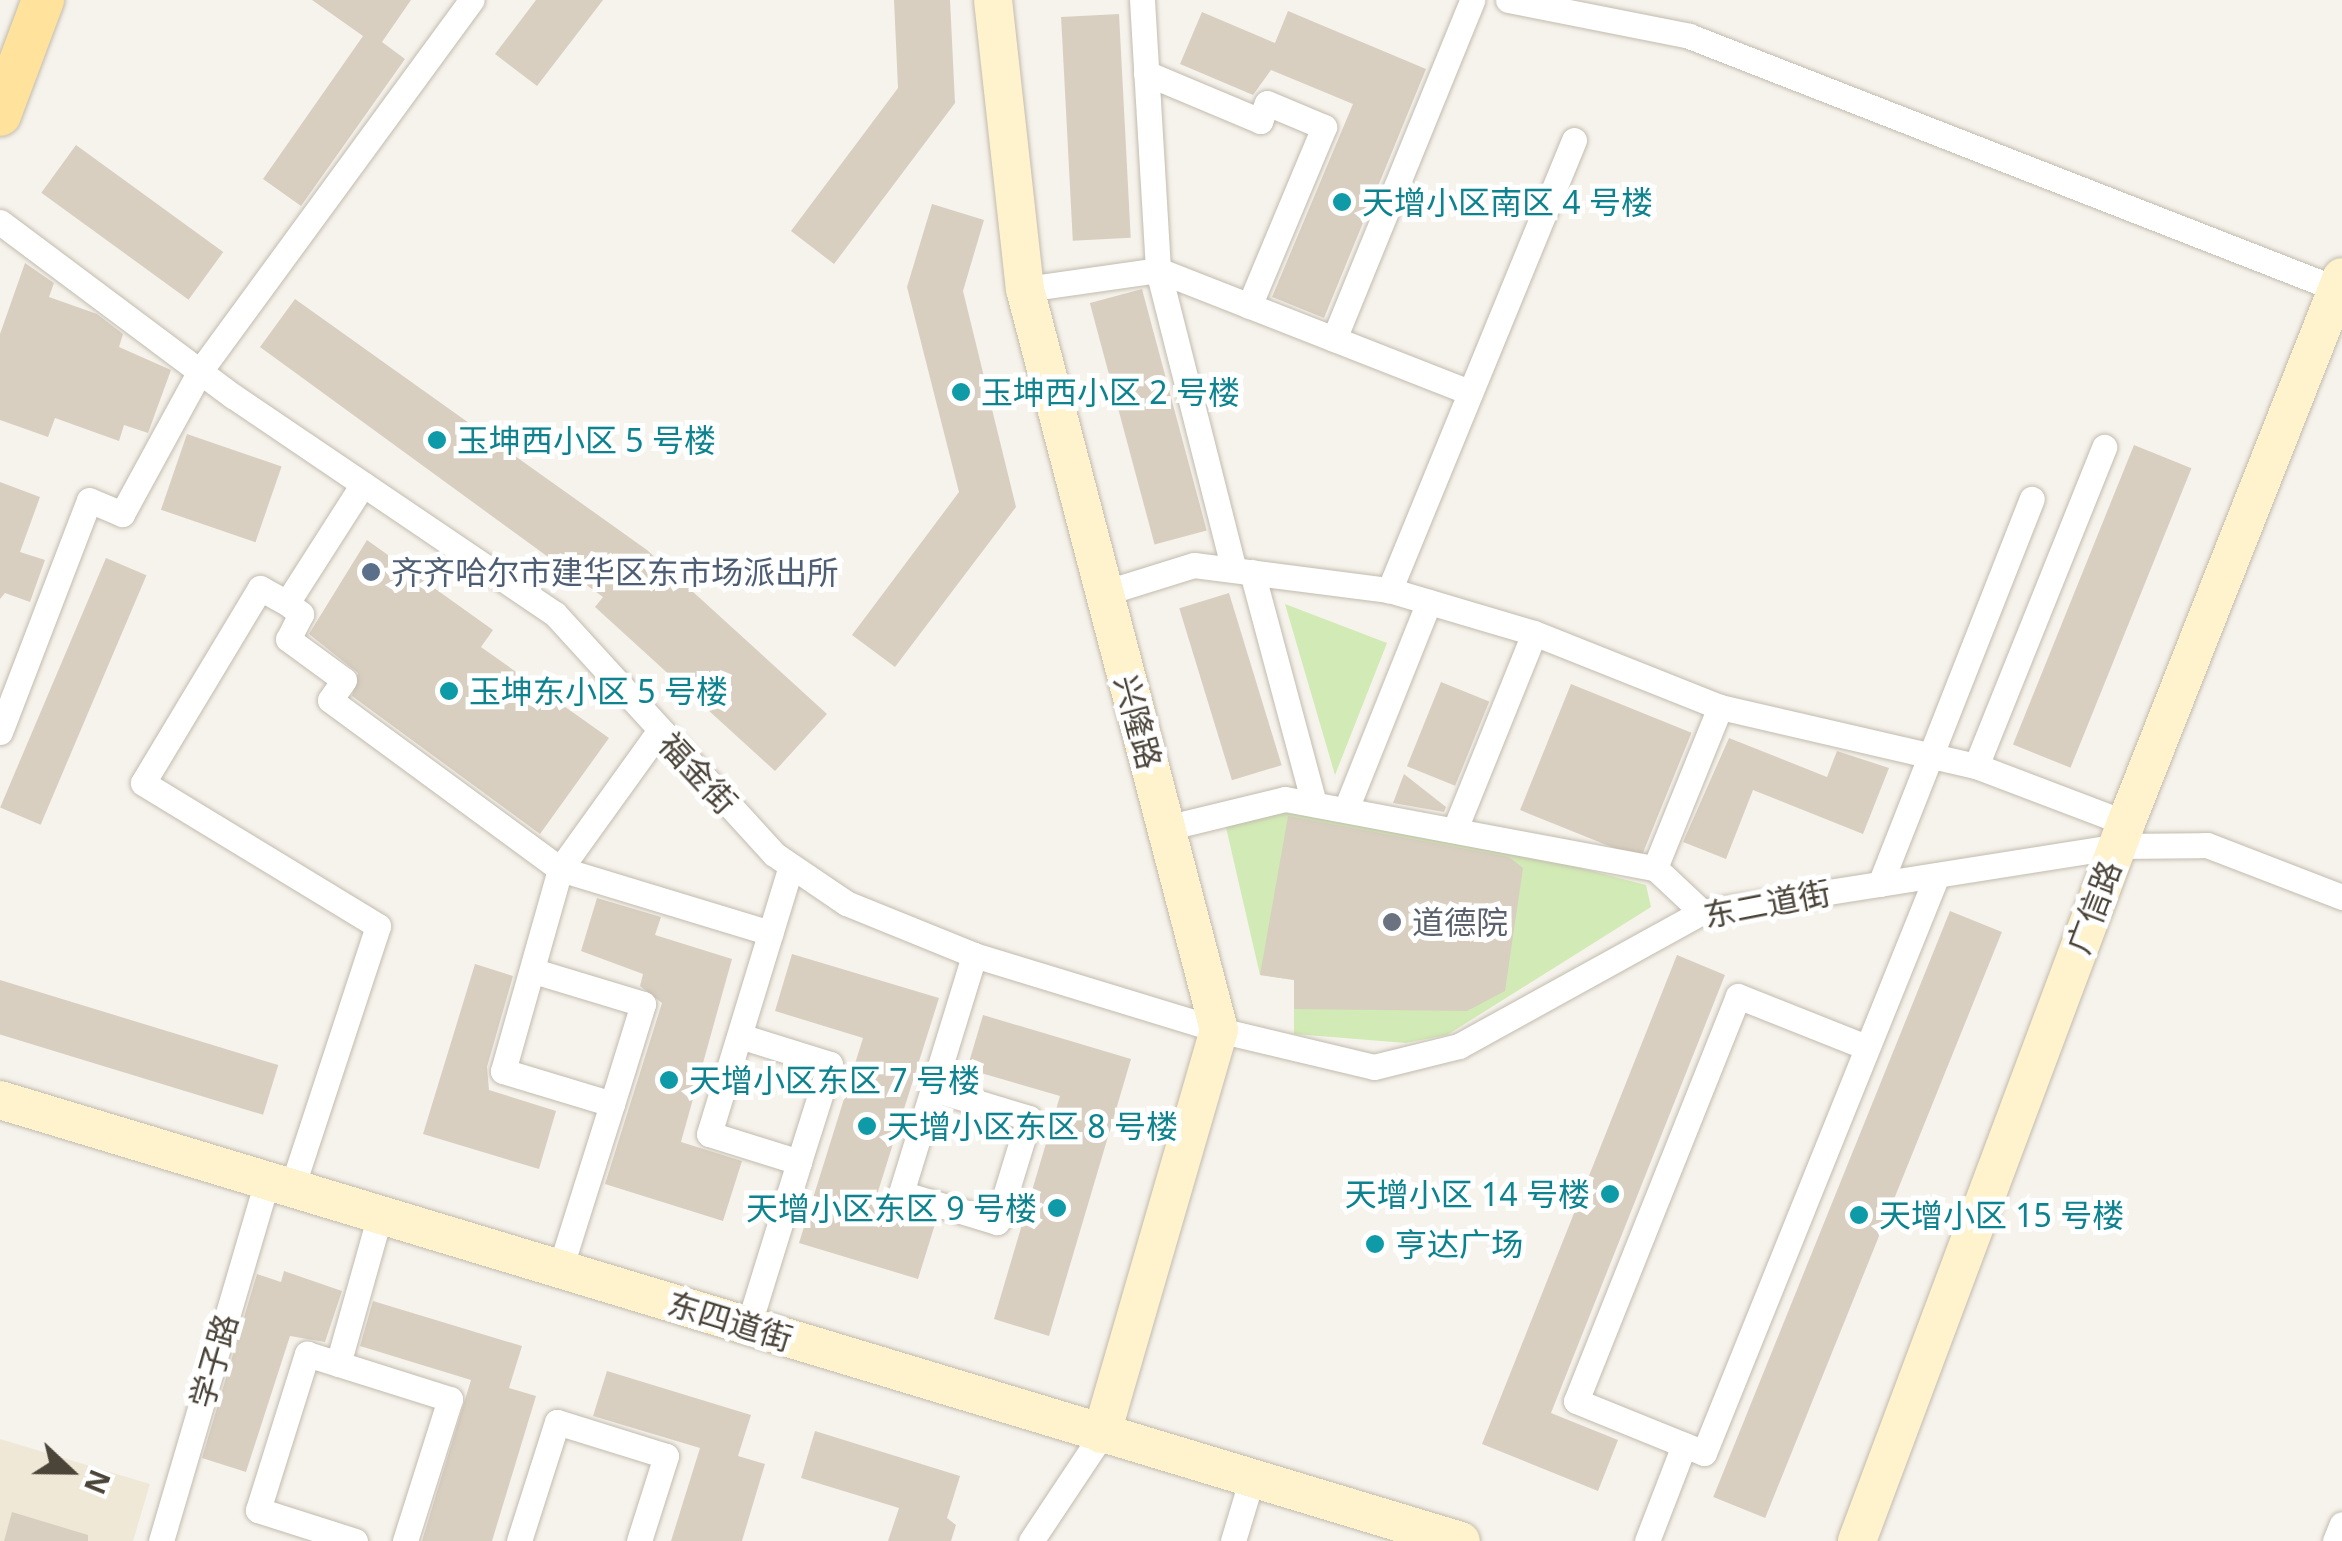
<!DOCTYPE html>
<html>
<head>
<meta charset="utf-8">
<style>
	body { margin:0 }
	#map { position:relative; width:2342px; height:1541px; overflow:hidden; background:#f6f3ec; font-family:"Noto Sans","Noto Sans SC",sans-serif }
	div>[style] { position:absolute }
	.education>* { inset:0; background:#efe8d6 }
	.green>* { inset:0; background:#d2eab5 }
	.building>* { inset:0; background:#d8cfc1; transform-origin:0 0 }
	.roads { filter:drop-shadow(0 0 2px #c2bbae) drop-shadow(0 0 2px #c2bbae) }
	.street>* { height:25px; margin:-12.5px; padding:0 12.5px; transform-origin:12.5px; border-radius:12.5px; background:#fff }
	.secondary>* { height:38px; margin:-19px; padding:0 19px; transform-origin:19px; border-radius:19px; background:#fff3cd }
	.primary>* { height:42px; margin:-21px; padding:0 21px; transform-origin:21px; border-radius:21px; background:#ffe39c }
	.dots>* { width:28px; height:28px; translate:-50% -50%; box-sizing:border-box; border:5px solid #fff; border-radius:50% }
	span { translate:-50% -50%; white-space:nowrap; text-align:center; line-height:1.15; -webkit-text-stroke:10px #fff; paint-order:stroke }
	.culture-label { font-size:32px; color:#0d838f }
	.left { translate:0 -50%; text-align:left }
	.right { translate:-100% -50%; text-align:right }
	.service-label { font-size:32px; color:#4e5e75 }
	.street-label { font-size:32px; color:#4b4439 }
	.worship-label { font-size:32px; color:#5b616d }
	.north { position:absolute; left:20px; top:1421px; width:100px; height:100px; -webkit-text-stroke:8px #fff; paint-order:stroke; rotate:112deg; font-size:28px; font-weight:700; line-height:40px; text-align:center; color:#4b4439 }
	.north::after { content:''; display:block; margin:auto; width:35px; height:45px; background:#4b4439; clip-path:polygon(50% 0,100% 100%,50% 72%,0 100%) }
</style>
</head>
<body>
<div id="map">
	<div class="education">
		<i style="clip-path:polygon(0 1439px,150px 1484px,133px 1541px,0 1541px)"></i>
	</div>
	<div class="green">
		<i style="clip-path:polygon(1285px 604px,1387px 643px,1335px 775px)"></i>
		<i style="clip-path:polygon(1289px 811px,1495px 846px,1646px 885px,1651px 907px,1447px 1035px,1406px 1043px,1294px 1034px,1294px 980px,1260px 975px,1225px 823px)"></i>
	</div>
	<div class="building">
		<i style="clip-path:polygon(312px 0,411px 0,382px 42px,405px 59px,301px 206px,263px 179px,363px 36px)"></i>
		<i style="clip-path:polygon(536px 0,603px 0,537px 86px,495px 54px)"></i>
		<i style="clip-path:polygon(894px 0,950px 0,955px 103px,834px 264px,791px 231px,898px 88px)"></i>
		<i style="clip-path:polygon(1288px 11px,1426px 69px,1324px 318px,1272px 297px,1353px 104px,1271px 70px,1253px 95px,1180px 64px,1202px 12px,1275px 43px)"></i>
		<i style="left:1119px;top:14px;width:224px;height:58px;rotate:87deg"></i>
		<i style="left:76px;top:145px;width:182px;height:59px;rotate:36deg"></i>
		<i style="clip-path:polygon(932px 204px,984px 220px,963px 291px,1016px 507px,895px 667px,852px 635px,959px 492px,907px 287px)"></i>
		<i style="clip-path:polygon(25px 263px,54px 283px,49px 297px,97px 314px,123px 334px,119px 347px,171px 370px,148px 433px,124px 425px,119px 441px,55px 418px,48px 437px,0 420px,0 334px)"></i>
		<i style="left:1142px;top:289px;width:250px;height:54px;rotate:75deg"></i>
		<i style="clip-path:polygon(295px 299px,647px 550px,827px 714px,775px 771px,595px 607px,603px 597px,260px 347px)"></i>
		<i style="left:187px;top:434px;width:100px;height:80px;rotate:19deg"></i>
		<i style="left:2134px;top:445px;width:62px;height:323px;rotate:22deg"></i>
		<i style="clip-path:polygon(0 482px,40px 497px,20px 552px,45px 560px,30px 602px,5px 593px,0 599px)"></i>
		<i style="clip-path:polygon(367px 540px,493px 630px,481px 647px,609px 738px,540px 834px,352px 696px,358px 673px,309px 634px)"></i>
		<i style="left:106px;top:558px;width:44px;height:271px;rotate:23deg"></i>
		<i style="left:1229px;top:593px;width:180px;height:52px;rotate:73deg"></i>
		<i style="left:1441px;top:682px;width:52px;height:91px;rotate:22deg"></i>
		<i style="left:1571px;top:684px;width:130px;height:136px;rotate:22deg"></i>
		<i style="clip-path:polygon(1729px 738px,1827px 777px,1837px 751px,1889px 768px,1863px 834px,1753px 790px,1726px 859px,1683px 842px)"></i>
		<i style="clip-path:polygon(1404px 774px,1446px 807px,1444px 812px,1393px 803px)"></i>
		<i style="clip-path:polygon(1288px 816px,1509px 857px,1523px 868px,1505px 991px,1467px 1011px,1294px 1009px,1294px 980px,1260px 975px)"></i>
		<i style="clip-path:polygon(597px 898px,661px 917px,655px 935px,732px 959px,681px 1142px,742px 1161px,723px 1221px,605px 1184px,662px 1003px,640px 986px,643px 974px,581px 951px)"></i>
		<i style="left:1950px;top:911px;width:56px;height:632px;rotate:22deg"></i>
		<i style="clip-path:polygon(792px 954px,939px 998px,875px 1201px,936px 1221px,918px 1279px,799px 1243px,863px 1038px,775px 1011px)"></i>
		<i style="clip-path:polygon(1677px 955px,1725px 975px,1551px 1413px,1618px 1440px,1598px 1491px,1482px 1444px)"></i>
		<i style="clip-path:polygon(475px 964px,513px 976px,487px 1067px,489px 1090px,556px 1111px,539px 1169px,423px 1134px)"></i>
		<i style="left:0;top:980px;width:291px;height:52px;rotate:17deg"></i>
		<i style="clip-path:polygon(983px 1015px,1131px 1059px,1049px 1336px,994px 1319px,1060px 1096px,967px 1069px)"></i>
		<i style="clip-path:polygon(284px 1271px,342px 1291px,325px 1342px,290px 1336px,246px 1472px,202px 1458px,257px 1274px,281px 1282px)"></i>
		<i style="clip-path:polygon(373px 1301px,522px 1346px,509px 1388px,536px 1396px,492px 1541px,422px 1541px,471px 1380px,360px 1346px)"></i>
		<i style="clip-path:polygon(607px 1371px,751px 1415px,738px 1456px,765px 1464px,742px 1541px,671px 1541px,700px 1448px,593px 1416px)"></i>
		<i style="clip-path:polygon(815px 1431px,960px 1476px,947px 1518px,956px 1525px,951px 1541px,888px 1541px,899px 1508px,801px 1478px)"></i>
		<i style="clip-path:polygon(12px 1512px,88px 1535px,88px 1541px,4px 1541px)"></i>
	</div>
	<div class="roads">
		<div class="street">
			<i style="left:1142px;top:0;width:270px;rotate:86.6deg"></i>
			<i style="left:1158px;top:270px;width:309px;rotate:75.8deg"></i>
			<i style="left:1508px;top:0;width:185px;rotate:11.2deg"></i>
			<i style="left:1689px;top:36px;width:696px;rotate:21.33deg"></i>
			<i style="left:1146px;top:73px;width:124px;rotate:22.8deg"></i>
			<i style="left:1260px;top:121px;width:19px;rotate:-69deg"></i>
			<i style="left:1267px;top:103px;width:62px;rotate:22.8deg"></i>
			<i style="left:1324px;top:127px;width:194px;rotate:112.7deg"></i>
			<i style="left:1574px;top:140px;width:487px;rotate:112.3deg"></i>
			<i style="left:1389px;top:590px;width:151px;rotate:16.5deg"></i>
			<i style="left:1534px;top:633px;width:200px;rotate:21.7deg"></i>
			<i style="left:1720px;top:707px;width:174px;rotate:112deg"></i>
			<i style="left:0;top:222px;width:291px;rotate:36.8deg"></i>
			<i style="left:233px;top:396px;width:389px;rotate:34.1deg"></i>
			<i style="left:555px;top:614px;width:325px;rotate:47.6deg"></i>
			<i style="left:774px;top:854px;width:87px;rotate:34.2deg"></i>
			<i style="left:846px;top:903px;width:138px;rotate:22.1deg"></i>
			<i style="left:974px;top:955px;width:256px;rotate:17deg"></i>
			<i style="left:1219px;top:1030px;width:159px;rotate:13.4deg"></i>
			<i style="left:1374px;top:1067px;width:88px;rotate:-13.9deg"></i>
			<i style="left:1459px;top:1046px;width:277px;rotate:-28.9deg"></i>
			<i style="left:1702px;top:912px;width:420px;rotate:-9deg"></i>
			<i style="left:2117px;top:846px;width:90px;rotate:-0.6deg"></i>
			<i style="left:2207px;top:845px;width:145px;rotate:21.1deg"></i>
			<i style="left:1025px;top:289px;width:134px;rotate:-8.1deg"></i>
			<i style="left:1158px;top:270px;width:335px;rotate:21.4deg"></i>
			<i style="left:1334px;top:339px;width:366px;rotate:-67.8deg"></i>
			<i style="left:363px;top:484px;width:141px;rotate:122.6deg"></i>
			<i style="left:287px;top:603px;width:18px;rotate:38deg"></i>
			<i style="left:301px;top:614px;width:28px;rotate:117deg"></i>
			<i style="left:288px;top:639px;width:69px;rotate:36.2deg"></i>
			<i style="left:344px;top:680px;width:24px;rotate:125deg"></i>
			<i style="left:330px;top:700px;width:285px;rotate:36.3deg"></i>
			<i style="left:560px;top:869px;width:170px;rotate:-54.3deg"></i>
			<i style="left:1252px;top:572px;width:240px;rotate:75deg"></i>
			<i style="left:1104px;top:593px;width:94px;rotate:-17.3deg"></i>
			<i style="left:1194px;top:565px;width:197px;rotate:7.3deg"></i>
			<i style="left:287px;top:603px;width:31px;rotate:-151deg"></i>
			<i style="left:260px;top:588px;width:227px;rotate:121deg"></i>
			<i style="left:143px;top:783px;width:275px;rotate:31.3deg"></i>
			<i style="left:378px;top:926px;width:276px;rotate:108.2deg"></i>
			<i style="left:1720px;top:707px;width:263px;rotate:13deg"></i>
			<i style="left:1976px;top:766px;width:160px;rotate:20.8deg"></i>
			<i style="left:0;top:732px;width:248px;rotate:-69deg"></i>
			<i style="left:89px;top:500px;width:36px;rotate:23deg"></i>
			<i style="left:122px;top:514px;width:163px;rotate:-61.4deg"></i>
			<i style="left:200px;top:371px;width:460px;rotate:-53.8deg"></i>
			<i style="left:1976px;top:766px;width:344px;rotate:-68.1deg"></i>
			<i style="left:1346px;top:809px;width:223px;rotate:-68.2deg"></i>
			<i style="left:1166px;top:828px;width:122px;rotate:-13.7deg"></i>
			<i style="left:1285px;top:799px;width:376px;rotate:10.6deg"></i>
			<i style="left:1655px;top:868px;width:64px;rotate:43.1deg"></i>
			<i style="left:1455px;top:829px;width:211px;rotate:-68deg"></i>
			<i style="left:1880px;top:884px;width:414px;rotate:-68.5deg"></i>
			<i style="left:534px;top:971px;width:114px;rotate:16.8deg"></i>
			<i style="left:643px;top:1004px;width:105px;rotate:107.2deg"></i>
			<i style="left:740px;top:1036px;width:94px;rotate:17.3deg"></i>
			<i style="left:830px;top:1064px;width:103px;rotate:107.6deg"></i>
			<i style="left:799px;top:1162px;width:94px;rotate:-162.7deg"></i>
			<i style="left:709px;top:1134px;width:280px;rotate:-73deg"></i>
			<i style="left:1866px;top:1047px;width:138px;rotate:-158.3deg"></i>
			<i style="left:1738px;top:996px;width:436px;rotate:111.8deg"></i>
			<i style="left:1576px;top:1401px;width:138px;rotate:22.1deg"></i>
			<i style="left:1704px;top:1453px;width:623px;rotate:-68.04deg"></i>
			<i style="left:933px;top:1089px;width:100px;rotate:16.8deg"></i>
			<i style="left:1029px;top:1118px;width:109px;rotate:107.1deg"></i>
			<i style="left:997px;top:1222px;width:100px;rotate:-163.2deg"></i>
			<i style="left:901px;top:1193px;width:249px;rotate:-72.9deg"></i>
			<i style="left:560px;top:1269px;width:173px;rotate:-72.5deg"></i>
			<i style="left:612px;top:1104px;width:114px;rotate:-163.2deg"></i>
			<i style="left:503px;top:1071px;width:210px;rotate:-74.2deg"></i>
			<i style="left:560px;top:869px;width:220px;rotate:16.9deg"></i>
			<i style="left:748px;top:1327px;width:173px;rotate:-72.8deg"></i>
			<i style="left:338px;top:1364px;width:155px;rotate:-74.3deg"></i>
			<i style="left:161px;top:1541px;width:375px;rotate:-73.6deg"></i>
			<i style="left:355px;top:1541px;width:102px;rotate:-162.3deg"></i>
			<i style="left:258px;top:1510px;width:164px;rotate:-72.6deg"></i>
			<i style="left:307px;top:1354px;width:150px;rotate:17.5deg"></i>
			<i style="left:450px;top:1399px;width:149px;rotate:107.6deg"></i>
			<i style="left:519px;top:1541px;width:125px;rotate:-72.3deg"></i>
			<i style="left:557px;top:1422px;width:114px;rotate:17.3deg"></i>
			<i style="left:666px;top:1456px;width:89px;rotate:107.6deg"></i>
			<i style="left:1031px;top:1541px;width:128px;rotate:-56.4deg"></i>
			<i style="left:1233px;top:1541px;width:66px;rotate:-73.2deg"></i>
			<i style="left:1647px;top:1541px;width:103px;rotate:-68.9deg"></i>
			<i style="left:2335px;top:1541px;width:18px;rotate:-68deg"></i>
		</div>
		<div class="secondary">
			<i style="left:993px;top:0;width:291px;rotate:83.7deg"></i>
			<i style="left:1025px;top:289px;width:766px;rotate:75.33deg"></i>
			<i style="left:1219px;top:1030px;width:421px;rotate:106.2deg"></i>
			<i style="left:0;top:1100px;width:1526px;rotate:16.8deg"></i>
			<i style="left:1857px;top:1541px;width:767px;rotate:-69.46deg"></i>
			<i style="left:2126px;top:823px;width:587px;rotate:-68.42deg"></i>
		</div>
		<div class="primary">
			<i style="left:0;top:115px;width:123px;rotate:-69.5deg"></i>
		</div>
	</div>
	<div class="dots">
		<i style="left:1342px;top:202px;background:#0f9aa8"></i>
		<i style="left:961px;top:392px;background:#0f9aa8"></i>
		<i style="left:437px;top:440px;background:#0f9aa8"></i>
		<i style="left:371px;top:572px;background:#5c6f8a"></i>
		<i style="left:449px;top:691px;background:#0f9aa8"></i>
		<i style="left:1392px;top:922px;background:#6b7280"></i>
		<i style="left:669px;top:1080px;background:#0f9aa8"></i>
		<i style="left:867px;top:1126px;background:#0f9aa8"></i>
		<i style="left:1610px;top:1194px;background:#0f9aa8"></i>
		<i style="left:1057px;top:1208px;background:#0f9aa8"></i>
		<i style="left:1859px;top:1215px;background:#0f9aa8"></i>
		<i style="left:1375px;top:1244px;background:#0f9aa8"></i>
	</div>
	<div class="culture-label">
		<span class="left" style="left:1362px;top:202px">天增小区南区 4 号楼</span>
		<span class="left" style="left:981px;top:392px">玉坤西小区 2 号楼</span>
		<span class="left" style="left:457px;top:440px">玉坤西小区 5 号楼</span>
		<span class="left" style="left:469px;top:691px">玉坤东小区 5 号楼</span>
		<span class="left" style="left:689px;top:1080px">天增小区东区 7 号楼</span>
		<span class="left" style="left:887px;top:1126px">天增小区东区 8 号楼</span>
		<span class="right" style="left:1590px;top:1194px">天增小区 14 号楼</span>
		<span class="right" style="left:1037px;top:1208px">天增小区东区 9 号楼</span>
		<span class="left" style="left:1879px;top:1215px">天增小区 15 号楼</span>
		<span class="left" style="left:1395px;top:1244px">亨达广场</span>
	</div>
	<div class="service-label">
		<span class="left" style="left:391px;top:572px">齐齐哈尔市建华区东市场派出所</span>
	</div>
	<div class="street-label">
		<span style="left:1138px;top:722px;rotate:75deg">兴隆路</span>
		<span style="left:698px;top:773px;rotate:47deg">福金街</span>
		<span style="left:1767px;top:904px;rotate:-11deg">东二道街</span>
		<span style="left:2094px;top:907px;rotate:-69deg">广信路</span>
		<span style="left:730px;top:1321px;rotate:17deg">东四道街</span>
		<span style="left:214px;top:1361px;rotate:-74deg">学子路</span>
	</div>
	<div class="worship-label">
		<span class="left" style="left:1412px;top:922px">道德院</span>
	</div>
	<div class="north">N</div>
</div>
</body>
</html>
